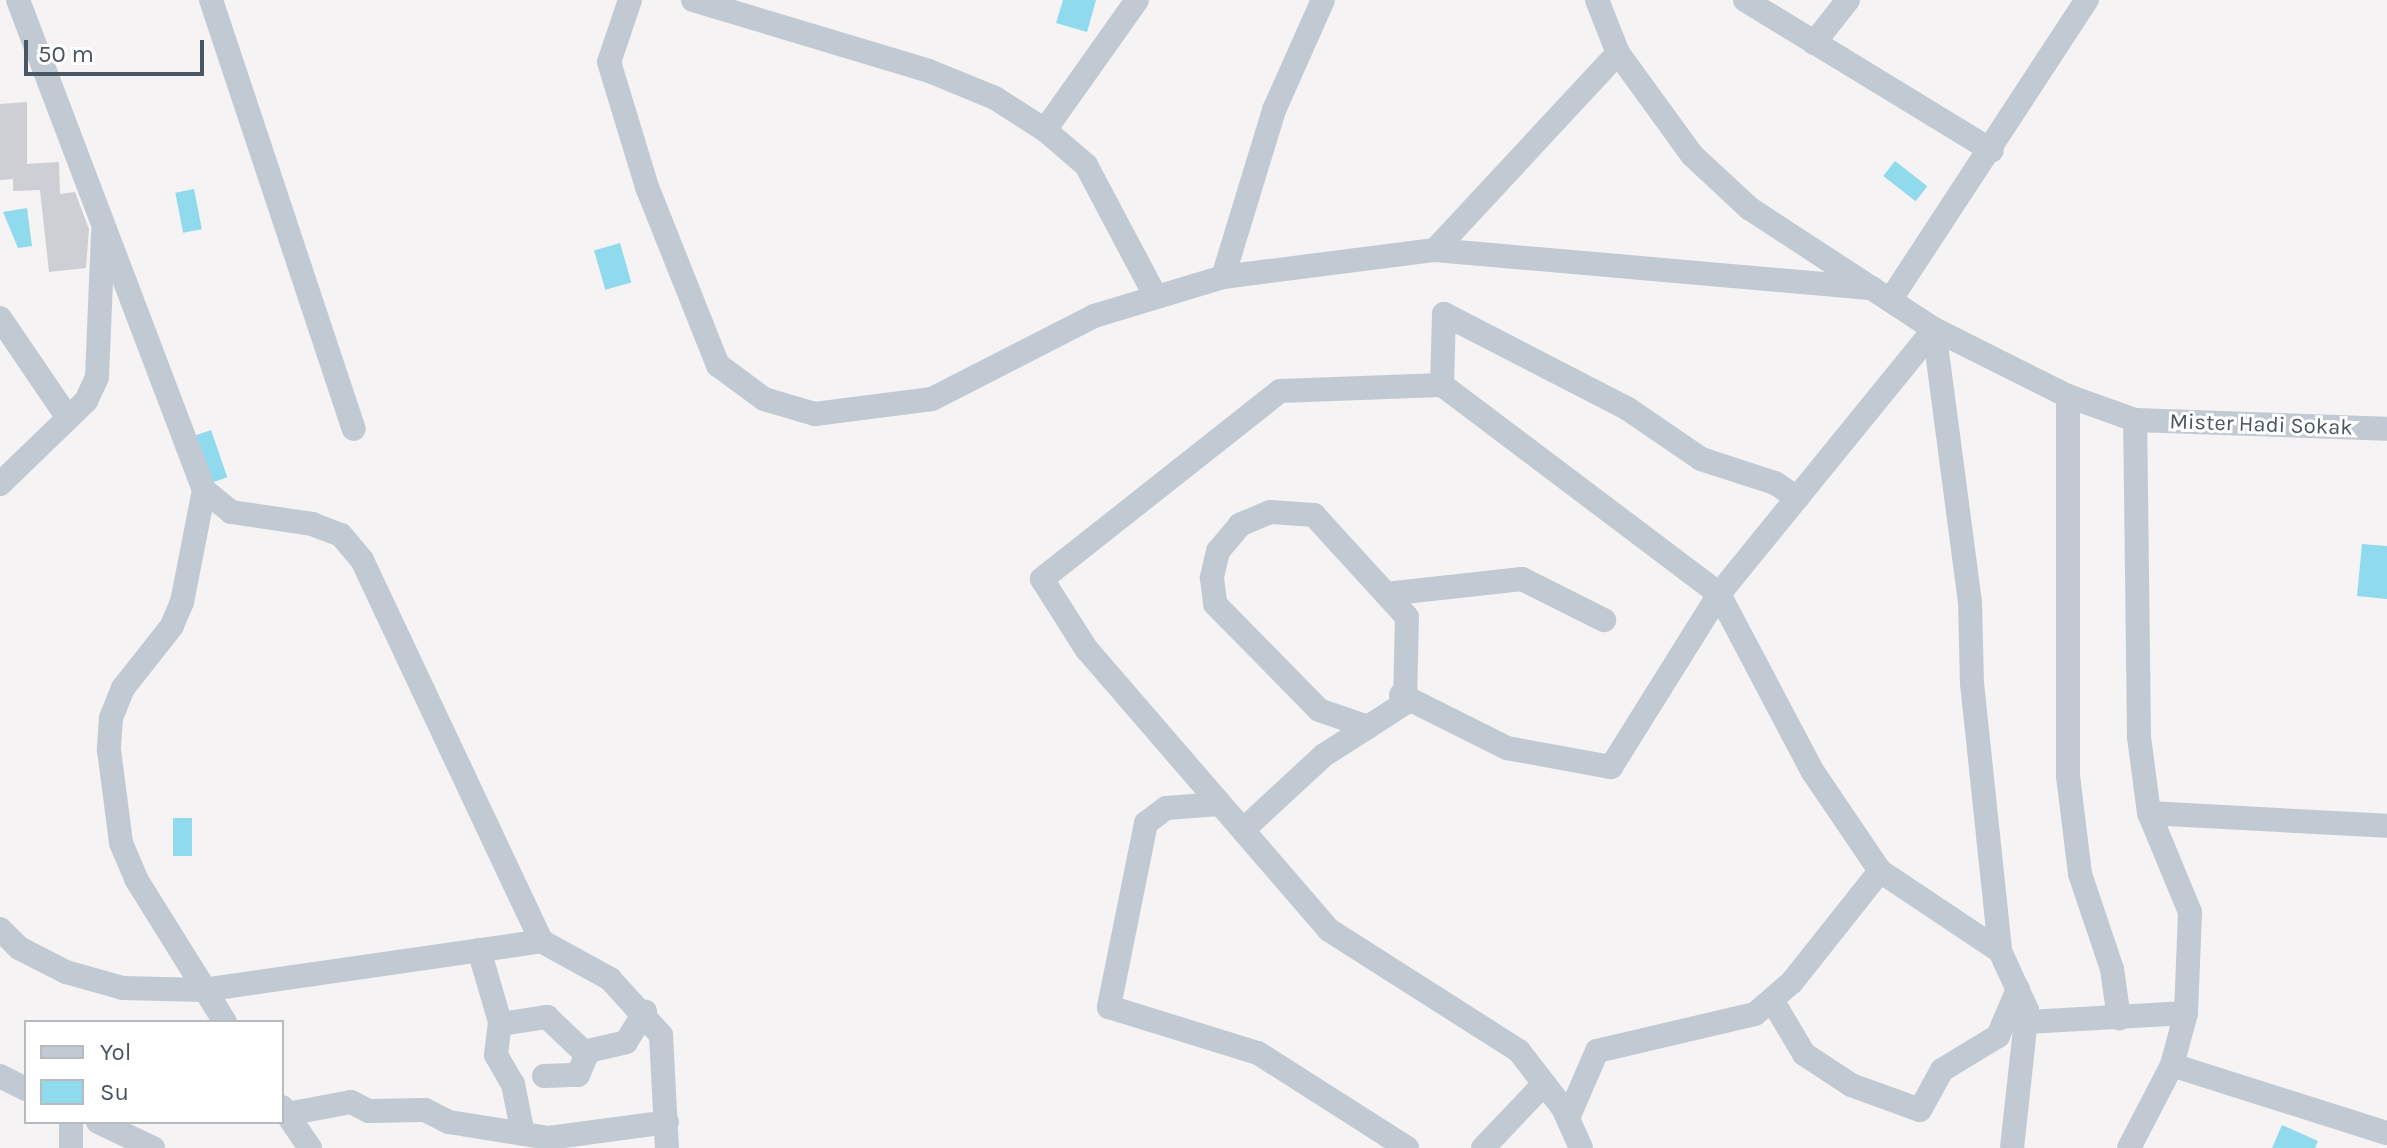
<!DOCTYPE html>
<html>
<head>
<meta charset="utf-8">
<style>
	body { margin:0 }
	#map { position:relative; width:2387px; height:1148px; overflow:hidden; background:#f5f3f3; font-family:Karla,sans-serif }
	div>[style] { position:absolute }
	.water>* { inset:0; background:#90daee; transform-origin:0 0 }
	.building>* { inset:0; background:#cdcfd5 }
	.minor>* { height:24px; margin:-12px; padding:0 12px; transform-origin:12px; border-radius:12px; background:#c1cad2 }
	span { translate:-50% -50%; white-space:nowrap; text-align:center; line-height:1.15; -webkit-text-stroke:6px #fff; paint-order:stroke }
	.street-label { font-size:22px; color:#4a5661 }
	.legend { position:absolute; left:24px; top:1020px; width:260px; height:104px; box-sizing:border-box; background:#fff; border:2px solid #b7bbc0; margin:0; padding:10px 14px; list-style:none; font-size:24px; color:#4a5661 }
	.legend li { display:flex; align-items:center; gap:16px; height:40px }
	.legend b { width:40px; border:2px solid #b7bbc0 }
	.scale { position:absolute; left:24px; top:40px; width:180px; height:36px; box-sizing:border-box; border:4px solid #4a5661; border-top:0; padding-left:10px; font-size:24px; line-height:28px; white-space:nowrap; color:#4a5661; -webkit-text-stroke:6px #fff; paint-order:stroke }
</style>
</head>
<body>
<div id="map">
	<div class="water">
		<i style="clip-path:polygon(1063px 0,1096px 0,1087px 32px,1056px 23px)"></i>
		<i style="left:1895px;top:161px;width:41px;height:19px;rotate:38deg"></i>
		<i style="left:194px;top:189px;width:41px;height:19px;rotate:79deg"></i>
		<i style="clip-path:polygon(27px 208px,32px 246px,18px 248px,3px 212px)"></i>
		<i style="left:620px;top:243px;width:41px;height:27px;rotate:74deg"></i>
		<i style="left:211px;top:430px;width:50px;height:22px;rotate:71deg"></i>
		<i style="clip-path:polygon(2362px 544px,2387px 546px,2387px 599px,2357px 596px)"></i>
		<i style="left:173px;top:818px;width:19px;height:38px"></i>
		<i style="clip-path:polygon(2282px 1125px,2318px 1141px,2315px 1148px,2272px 1148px)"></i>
	</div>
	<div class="building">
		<i style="clip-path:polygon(27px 102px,27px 164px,59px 162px,60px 194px,75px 192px,89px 229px,86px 268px,49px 272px,40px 190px,13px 191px,13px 179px,0 180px,0 104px)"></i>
	</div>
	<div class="minor">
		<i style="left:18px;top:0;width:524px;rotate:69.21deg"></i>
		<i style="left:204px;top:490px;width:35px;rotate:39deg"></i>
		<i style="left:231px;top:512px;width:82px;rotate:8.4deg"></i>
		<i style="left:312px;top:524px;width:31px;rotate:21deg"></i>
		<i style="left:341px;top:535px;width:33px;rotate:50deg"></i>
		<i style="left:362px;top:560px;width:421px;rotate:64.8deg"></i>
		<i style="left:541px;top:941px;width:79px;rotate:28.8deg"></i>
		<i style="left:610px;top:979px;width:76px;rotate:47.7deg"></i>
		<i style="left:661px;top:1035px;width:113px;rotate:87deg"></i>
		<i style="left:211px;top:0;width:452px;rotate:71.6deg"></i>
		<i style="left:630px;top:0;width:65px;rotate:108.7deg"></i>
		<i style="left:609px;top:62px;width:131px;rotate:73.1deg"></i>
		<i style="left:647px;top:187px;width:192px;rotate:68.3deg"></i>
		<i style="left:718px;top:365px;width:57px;rotate:36.5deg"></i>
		<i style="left:764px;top:399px;width:53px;rotate:16.4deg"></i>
		<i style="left:815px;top:414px;width:118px;rotate:-7.3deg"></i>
		<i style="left:932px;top:399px;width:182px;rotate:-27.1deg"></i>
		<i style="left:1094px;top:316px;width:135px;rotate:-16.8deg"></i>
		<i style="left:1223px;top:277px;width:214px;rotate:-7.3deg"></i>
		<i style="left:1435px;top:250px;width:439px;rotate:5deg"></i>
		<i style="left:693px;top:0;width:246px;rotate:16.7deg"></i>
		<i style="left:929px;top:71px;width:71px;rotate:22.2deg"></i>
		<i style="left:995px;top:98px;width:59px;rotate:32.6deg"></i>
		<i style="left:1045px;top:130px;width:54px;rotate:40.5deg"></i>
		<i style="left:1086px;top:165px;width:149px;rotate:62.1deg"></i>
		<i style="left:1597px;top:0;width:57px;rotate:68.4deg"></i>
		<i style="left:1618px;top:53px;width:126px;rotate:54deg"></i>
		<i style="left:1692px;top:155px;width:78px;rotate:42.9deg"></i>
		<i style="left:1749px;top:208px;width:221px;rotate:33.2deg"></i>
		<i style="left:1934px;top:329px;width:150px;rotate:26.6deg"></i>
		<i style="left:2068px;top:396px;width:71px;rotate:19.7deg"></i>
		<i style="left:2135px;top:420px;width:252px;rotate:2deg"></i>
		<i style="left:1745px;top:0;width:289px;rotate:31.4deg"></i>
		<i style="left:1814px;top:43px;width:55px;rotate:-51.7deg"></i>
		<i style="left:1045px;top:130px;width:159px;rotate:-54.7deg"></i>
		<i style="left:1435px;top:250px;width:269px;rotate:-47.1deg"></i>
		<i style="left:1223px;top:277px;width:175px;rotate:-73deg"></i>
		<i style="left:1274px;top:110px;width:120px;rotate:-66deg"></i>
		<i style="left:1891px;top:299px;width:358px;rotate:-56.8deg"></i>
		<i style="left:1444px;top:314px;width:207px;rotate:27.3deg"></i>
		<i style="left:1628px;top:409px;width:88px;rotate:34.4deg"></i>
		<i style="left:1701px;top:459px;width:78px;rotate:18deg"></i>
		<i style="left:1775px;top:483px;width:27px;rotate:34deg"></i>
		<i style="left:0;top:318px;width:121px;rotate:55.8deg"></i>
		<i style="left:1442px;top:385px;width:71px;rotate:-88.4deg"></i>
		<i style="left:2068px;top:396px;width:380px;rotate:90deg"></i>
		<i style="left:2068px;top:776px;width:99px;rotate:83deg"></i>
		<i style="left:2080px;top:874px;width:100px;rotate:71.4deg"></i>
		<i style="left:2112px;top:969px;width:50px;rotate:82deg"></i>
		<i style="left:0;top:484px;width:120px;rotate:-44deg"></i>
		<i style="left:86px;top:401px;width:26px;rotate:-65deg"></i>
		<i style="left:97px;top:377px;width:145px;rotate:-87.6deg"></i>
		<i style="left:204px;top:490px;width:114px;rotate:101.1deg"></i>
		<i style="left:182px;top:602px;width:26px;rotate:113deg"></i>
		<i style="left:172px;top:626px;width:79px;rotate:128.3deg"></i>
		<i style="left:123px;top:688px;width:32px;rotate:112deg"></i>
		<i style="left:111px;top:718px;width:32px;rotate:94deg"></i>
		<i style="left:109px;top:750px;width:94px;rotate:82.6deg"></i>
		<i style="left:121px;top:843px;width:39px;rotate:67deg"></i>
		<i style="left:136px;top:879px;width:168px;rotate:58.1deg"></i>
		<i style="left:1386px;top:594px;width:137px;rotate:-6.3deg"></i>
		<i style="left:1522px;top:579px;width:92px;rotate:26.6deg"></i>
		<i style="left:1401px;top:695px;width:119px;rotate:26.6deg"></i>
		<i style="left:1507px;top:748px;width:106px;rotate:10.4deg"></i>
		<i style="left:1611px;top:767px;width:204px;rotate:-58deg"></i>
		<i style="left:1719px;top:594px;width:341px;rotate:-50.9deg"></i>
		<i style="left:1934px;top:329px;width:275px;rotate:82.5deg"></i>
		<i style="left:1970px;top:602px;width:81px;rotate:88.6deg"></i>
		<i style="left:1972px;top:683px;width:269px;rotate:84deg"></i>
		<i style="left:2000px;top:951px;width:65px;rotate:65.4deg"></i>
		<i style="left:2027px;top:1010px;width:139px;rotate:96.2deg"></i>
		<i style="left:1220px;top:804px;width:54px;rotate:175.8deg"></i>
		<i style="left:1166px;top:808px;width:25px;rotate:143deg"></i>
		<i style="left:1146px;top:823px;width:188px;rotate:101.4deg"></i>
		<i style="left:1109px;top:1007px;width:156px;rotate:17.2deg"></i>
		<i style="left:1258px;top:1053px;width:177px;rotate:32.5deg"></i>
		<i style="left:2149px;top:813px;width:238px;rotate:3.1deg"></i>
		<i style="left:1243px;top:830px;width:110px;rotate:-42.8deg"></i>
		<i style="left:1324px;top:755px;width:52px;rotate:-32.5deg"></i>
		<i style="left:1368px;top:727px;width:44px;rotate:-33deg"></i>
		<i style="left:1405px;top:703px;width:86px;rotate:-88.7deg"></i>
		<i style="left:1407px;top:617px;width:138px;rotate:-132.4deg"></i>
		<i style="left:1314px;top:515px;width:44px;rotate:-176.1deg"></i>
		<i style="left:1270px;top:512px;width:33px;rotate:157deg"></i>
		<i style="left:1240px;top:525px;width:34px;rotate:130deg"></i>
		<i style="left:1218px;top:551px;width:28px;rotate:103deg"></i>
		<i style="left:1212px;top:578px;width:26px;rotate:83deg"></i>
		<i style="left:1215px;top:604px;width:148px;rotate:45.5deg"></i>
		<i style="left:1319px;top:710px;width:52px;rotate:19.1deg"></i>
		<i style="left:0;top:929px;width:27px;rotate:45deg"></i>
		<i style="left:19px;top:948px;width:53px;rotate:27.1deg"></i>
		<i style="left:66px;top:972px;width:59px;rotate:15.7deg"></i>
		<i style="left:123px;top:988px;width:80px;rotate:1.4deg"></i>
		<i style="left:203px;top:990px;width:342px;rotate:-8.2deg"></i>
		<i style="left:479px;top:950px;width:75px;rotate:73.7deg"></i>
		<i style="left:500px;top:1022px;width:33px;rotate:97deg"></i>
		<i style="left:496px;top:1055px;width:34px;rotate:60deg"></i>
		<i style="left:513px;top:1084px;width:51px;rotate:78.7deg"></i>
		<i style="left:1772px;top:1000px;width:63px;rotate:59.3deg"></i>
		<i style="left:1804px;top:1054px;width:56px;rotate:33.4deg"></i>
		<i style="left:1851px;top:1085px;width:73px;rotate:19.9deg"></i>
		<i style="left:1920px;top:1110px;width:46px;rotate:-61.2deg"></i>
		<i style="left:1942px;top:1070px;width:66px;rotate:-31.3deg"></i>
		<i style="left:1998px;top:1036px;width:51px;rotate:-66.9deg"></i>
		<i style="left:2026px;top:1022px;width:160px;rotate:-3.2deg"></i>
		<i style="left:500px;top:1024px;width:48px;rotate:-8.5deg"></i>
		<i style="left:547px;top:1017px;width:55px;rotate:43.5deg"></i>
		<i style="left:2172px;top:1065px;width:225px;rotate:17.6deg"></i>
		<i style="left:0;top:1076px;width:29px;rotate:27deg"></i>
		<i style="left:544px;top:1076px;width:34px;rotate:-2deg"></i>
		<i style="left:578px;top:1075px;width:26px;rotate:-67deg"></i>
		<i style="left:588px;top:1051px;width:39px;rotate:-13deg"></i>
		<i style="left:626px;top:1042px;width:36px;rotate:-58deg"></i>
		<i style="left:282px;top:1107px;width:50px;rotate:55.7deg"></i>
		<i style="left:287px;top:1114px;width:65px;rotate:-10.6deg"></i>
		<i style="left:351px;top:1102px;width:20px;rotate:27deg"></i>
		<i style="left:369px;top:1111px;width:56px;rotate:-1deg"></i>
		<i style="left:425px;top:1110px;width:27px;rotate:27deg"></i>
		<i style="left:449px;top:1122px;width:101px;rotate:9.1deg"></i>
		<i style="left:549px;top:1138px;width:119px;rotate:-7.7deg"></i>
		<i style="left:1568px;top:1118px;width:73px;rotate:-66.6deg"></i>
		<i style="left:1597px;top:1051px;width:162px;rotate:-13.2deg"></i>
		<i style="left:1755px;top:1014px;width:49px;rotate:-40.9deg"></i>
		<i style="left:1792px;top:982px;width:142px;rotate:-51.6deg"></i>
		<i style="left:98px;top:1122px;width:61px;rotate:25.3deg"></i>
		<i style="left:71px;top:1148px;width:26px;rotate:-90deg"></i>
		<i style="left:1483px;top:1148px;width:88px;rotate:-46.4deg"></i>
		<i style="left:1581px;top:1148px;width:44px;rotate:-114.2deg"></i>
		<i style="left:1563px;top:1108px;width:72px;rotate:-127.7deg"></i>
		<i style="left:1519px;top:1051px;width:225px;rotate:-147.5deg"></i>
		<i style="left:1329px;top:930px;width:370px;rotate:-130.8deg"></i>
		<i style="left:1087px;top:650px;width:84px;rotate:-122.4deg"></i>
		<i style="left:1042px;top:579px;width:303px;rotate:-38.3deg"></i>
		<i style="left:1280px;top:391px;width:162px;rotate:-2.1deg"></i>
		<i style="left:1442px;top:385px;width:347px;rotate:37deg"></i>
		<i style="left:1719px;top:594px;width:201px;rotate:62.2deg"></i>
		<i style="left:1813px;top:772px;width:120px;rotate:55.9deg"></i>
		<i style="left:1880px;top:871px;width:144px;rotate:33.7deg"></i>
		<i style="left:2129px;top:1148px;width:93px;rotate:-62.6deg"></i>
		<i style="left:2172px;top:1065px;width:54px;rotate:-74.9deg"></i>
		<i style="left:2186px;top:1013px;width:101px;rotate:-87.7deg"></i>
		<i style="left:2190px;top:912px;width:107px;rotate:-112.5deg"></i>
		<i style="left:2149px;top:813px;width:77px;rotate:-97.5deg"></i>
		<i style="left:2139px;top:737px;width:317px;rotate:-90.7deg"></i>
	</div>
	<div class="street-label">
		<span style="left:2261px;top:425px;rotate:2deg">Mister Hadi Sokak</span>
	</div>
	<ul class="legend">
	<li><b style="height:10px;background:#c1cad2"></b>Yol</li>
	<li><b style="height:22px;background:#90daee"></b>Su</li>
	</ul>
	<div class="scale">50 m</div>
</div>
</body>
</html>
